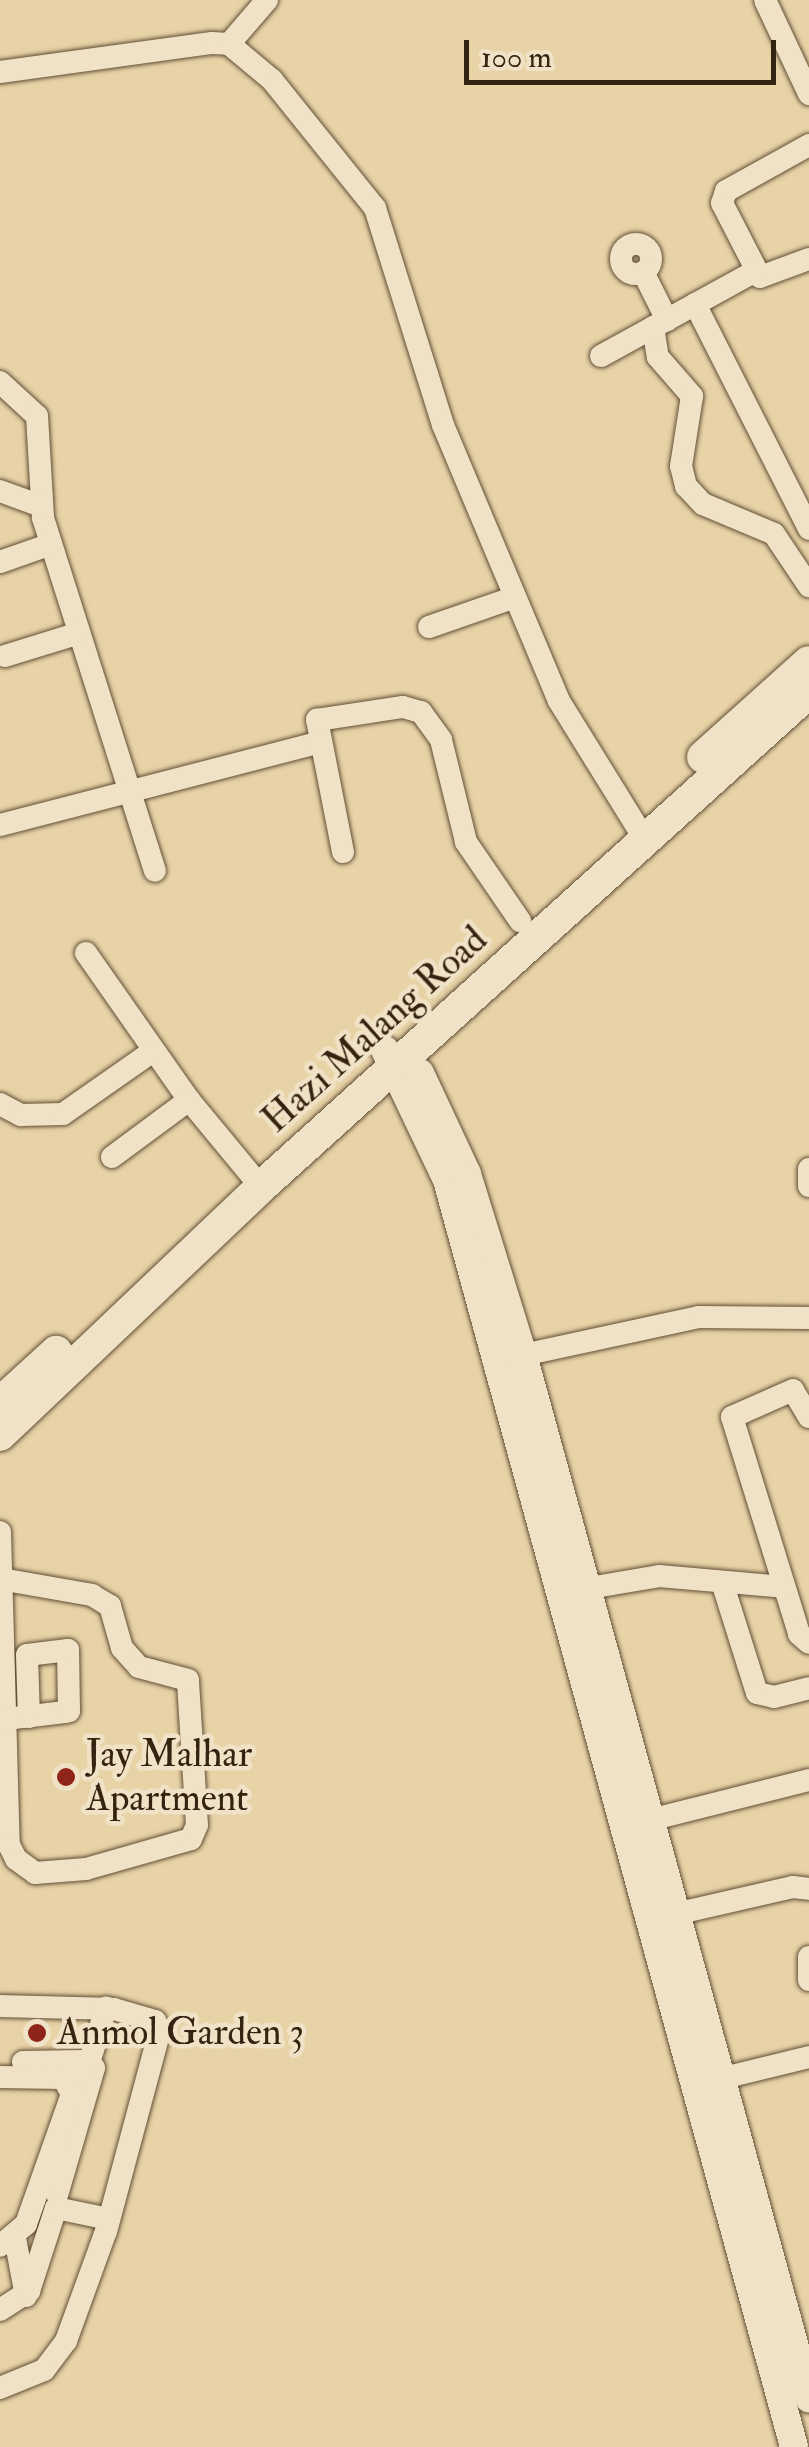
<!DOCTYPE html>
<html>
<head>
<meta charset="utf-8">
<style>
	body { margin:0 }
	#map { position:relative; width:809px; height:2447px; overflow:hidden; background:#e8d3a7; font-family:"IM FELL Double Pica",serif }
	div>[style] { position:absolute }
	.roads { filter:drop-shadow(0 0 2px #624f36) drop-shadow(0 0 2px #624f36) }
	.minor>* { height:22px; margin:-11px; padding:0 11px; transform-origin:11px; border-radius:11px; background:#f0e2c6 }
	.minor>.ring { margin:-11px; padding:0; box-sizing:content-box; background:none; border:22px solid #f0e2c6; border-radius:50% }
	.tertiary>* { height:28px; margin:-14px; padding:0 14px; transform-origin:14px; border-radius:14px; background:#f0e2c6 }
	.secondary>* { height:32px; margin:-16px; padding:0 16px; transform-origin:16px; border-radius:16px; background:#f0e2c6 }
	.dots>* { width:28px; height:28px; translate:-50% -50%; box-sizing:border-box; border:5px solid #f0e2c6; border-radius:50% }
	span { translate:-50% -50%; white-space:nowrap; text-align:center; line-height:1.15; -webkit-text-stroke:9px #f0e2c6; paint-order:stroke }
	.street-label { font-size:38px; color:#352311 }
	.poi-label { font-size:38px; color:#352311 }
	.left { translate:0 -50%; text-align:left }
	.scale { position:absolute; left:464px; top:40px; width:312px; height:45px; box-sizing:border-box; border:5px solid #352311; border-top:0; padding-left:12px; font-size:30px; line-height:35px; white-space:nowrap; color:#352311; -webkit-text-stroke:8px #f0e2c6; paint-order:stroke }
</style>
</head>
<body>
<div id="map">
	<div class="roads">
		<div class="minor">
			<i style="left:765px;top:0;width:104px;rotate:64.9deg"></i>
			<i style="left:229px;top:44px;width:58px;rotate:-49.2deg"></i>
			<i style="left:0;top:72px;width:214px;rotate:-7.8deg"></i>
			<i style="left:212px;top:43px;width:17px;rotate:3deg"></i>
			<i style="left:229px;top:44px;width:56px;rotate:39.9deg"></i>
			<i style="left:272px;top:80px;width:164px;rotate:51.2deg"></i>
			<i style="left:375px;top:208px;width:227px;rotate:72.6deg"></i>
			<i style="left:443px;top:425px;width:299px;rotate:67.2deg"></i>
			<i style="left:559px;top:701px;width:161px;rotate:58.2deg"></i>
			<i style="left:809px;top:145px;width:95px;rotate:151deg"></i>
			<i style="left:726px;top:191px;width:13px;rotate:108deg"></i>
			<i style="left:722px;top:203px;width:83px;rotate:62.8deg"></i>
			<i style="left:760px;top:277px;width:52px;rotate:-20.2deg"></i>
			<i class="ring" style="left:621px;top:244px;width:8px;height:8px"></i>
			<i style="left:643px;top:272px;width:54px;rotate:63.4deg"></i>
			<i style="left:695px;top:304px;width:252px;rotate:63.1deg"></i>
			<i style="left:653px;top:327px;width:30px;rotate:81deg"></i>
			<i style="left:658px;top:357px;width:52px;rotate:48.9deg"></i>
			<i style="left:692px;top:396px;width:71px;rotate:98.9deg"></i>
			<i style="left:681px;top:466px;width:21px;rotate:76deg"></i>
			<i style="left:686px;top:486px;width:25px;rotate:47deg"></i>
			<i style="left:703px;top:504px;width:77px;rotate:22.9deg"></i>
			<i style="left:774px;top:534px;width:63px;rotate:56.1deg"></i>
			<i style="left:601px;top:356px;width:175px;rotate:-28.8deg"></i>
			<i style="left:0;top:382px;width:50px;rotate:42.6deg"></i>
			<i style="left:37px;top:416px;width:102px;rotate:86.6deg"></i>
			<i style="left:43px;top:518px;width:370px;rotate:72.4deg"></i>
			<i style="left:0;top:491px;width:44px;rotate:20.1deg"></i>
			<i style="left:0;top:562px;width:54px;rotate:-19.4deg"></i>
			<i style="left:429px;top:627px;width:91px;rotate:-19.2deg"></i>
			<i style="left:5px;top:656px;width:74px;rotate:-17.2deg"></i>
			<i style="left:0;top:825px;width:328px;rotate:-14.5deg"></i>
			<i style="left:343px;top:852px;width:135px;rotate:-101.1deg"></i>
			<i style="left:317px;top:720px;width:87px;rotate:-8.6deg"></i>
			<i style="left:403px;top:707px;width:19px;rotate:16deg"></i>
			<i style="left:421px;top:712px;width:34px;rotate:54deg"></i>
			<i style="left:441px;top:740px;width:105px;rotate:76.2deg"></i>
			<i style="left:466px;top:842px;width:96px;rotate:55.6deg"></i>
			<i style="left:86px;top:953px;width:179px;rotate:55deg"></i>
			<i style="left:189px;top:1100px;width:113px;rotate:50.4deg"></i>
			<i style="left:0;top:1104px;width:24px;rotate:28deg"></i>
			<i style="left:21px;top:1115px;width:42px;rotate:-1.4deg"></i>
			<i style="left:63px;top:1114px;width:110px;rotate:-35deg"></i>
			<i style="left:112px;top:1157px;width:96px;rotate:-36.5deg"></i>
			<i style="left:809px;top:1169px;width:17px;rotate:90deg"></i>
			<i style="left:523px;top:1355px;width:180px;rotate:-12.2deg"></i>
			<i style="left:699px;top:1317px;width:110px;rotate:0.5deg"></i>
			<i style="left:809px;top:1417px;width:31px;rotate:-121deg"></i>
			<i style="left:793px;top:1390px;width:67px;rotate:156.1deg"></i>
			<i style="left:732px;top:1417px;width:227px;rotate:72.8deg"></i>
			<i style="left:799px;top:1634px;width:13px;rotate:42deg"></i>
			<i style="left:0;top:1532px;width:313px;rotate:88.4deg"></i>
			<i style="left:9px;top:1845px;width:16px;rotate:63deg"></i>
			<i style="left:16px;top:1859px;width:24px;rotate:36deg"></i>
			<i style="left:35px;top:1873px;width:51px;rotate:-4.5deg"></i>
			<i style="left:86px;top:1869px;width:109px;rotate:-15.9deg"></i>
			<i style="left:191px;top:1839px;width:15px;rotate:-67deg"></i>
			<i style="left:197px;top:1825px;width:145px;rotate:-93.6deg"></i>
			<i style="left:188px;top:1680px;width:51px;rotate:-165.1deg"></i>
			<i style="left:139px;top:1667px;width:25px;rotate:-132deg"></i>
			<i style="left:122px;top:1648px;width:44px;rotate:-105.9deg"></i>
			<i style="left:110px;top:1606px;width:21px;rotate:-149deg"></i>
			<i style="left:92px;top:1595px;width:87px;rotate:-170.1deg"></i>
			<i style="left:722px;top:1582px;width:116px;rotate:72.5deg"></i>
			<i style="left:757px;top:1693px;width:17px;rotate:13deg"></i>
			<i style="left:774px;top:1697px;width:36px;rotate:-14deg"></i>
			<i style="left:589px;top:1588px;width:71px;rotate:-9.7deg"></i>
			<i style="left:659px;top:1576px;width:125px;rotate:5deg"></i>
			<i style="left:8px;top:1719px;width:15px;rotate:-8deg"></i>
			<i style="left:23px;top:1717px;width:42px;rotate:-6.8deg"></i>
			<i style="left:65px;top:1712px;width:4px;rotate:-14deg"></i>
			<i style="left:69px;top:1711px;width:61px;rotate:-90.9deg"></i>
			<i style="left:68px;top:1650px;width:41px;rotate:173deg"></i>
			<i style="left:27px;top:1655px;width:62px;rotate:88.2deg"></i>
			<i style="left:638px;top:1823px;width:176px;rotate:-14.1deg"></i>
			<i style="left:675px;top:1914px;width:121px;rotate:-12.9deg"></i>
			<i style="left:793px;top:1887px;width:16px;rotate:7deg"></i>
			<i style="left:809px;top:1957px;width:23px;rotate:90deg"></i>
			<i style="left:0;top:2006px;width:114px;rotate:1.5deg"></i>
			<i style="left:114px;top:2009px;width:43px;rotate:16.3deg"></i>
			<i style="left:155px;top:2021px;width:10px;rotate:61deg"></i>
			<i style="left:160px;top:2030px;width:208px;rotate:105deg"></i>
			<i style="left:106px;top:2231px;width:117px;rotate:110deg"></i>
			<i style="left:66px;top:2341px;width:36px;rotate:127deg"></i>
			<i style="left:44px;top:2370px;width:48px;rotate:157.8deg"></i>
			<i style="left:23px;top:2062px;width:61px;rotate:-0.9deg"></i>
			<i style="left:84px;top:2061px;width:12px;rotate:35deg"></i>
			<i style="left:94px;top:2068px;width:132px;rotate:106.2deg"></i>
			<i style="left:79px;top:2073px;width:14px;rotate:-45deg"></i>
			<i style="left:89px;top:2063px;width:58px;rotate:-72.8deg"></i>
			<i style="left:0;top:2077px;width:63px;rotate:0.9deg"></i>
			<i style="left:63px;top:2078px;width:18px;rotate:61deg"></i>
			<i style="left:72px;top:2094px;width:138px;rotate:109.5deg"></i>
			<i style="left:26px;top:2224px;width:34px;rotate:140deg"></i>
			<i style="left:719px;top:2079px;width:93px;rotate:-13.7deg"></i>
			<i style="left:15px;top:2238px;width:59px;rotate:79.3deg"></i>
			<i style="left:0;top:2310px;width:35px;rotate:-33deg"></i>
			<i style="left:29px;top:2291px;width:87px;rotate:-72deg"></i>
			<i style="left:56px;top:2208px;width:54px;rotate:11.7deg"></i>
		</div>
		<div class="tertiary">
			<i style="left:385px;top:1050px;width:144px;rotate:64.5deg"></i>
			<i style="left:447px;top:1180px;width:1314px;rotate:74.68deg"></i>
			<i style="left:420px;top:1073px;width:111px;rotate:65deg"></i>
			<i style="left:467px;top:1174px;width:189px;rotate:72.8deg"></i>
			<i style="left:523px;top:1355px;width:1082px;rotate:74.67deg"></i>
		</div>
		<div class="secondary">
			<i style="left:703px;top:757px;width:142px;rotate:-41.9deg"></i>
			<i style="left:0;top:1403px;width:76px;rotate:-42.3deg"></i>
			<i style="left:0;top:1435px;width:360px;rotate:-43.5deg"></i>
			<i style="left:261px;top:1187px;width:738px;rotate:-42.09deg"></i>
		</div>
	</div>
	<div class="dots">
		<i style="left:66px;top:1777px;background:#8f2418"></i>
		<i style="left:37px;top:2033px;background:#8f2418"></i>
	</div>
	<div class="street-label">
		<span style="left:375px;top:1030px;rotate:-42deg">Hazi Malang Road</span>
	</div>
	<div class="poi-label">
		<span class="left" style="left:86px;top:1777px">Jay Malhar<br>Apartment</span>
		<span class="left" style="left:57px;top:2033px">Anmol Garden 3</span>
	</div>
	<div class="scale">100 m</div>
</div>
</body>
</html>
